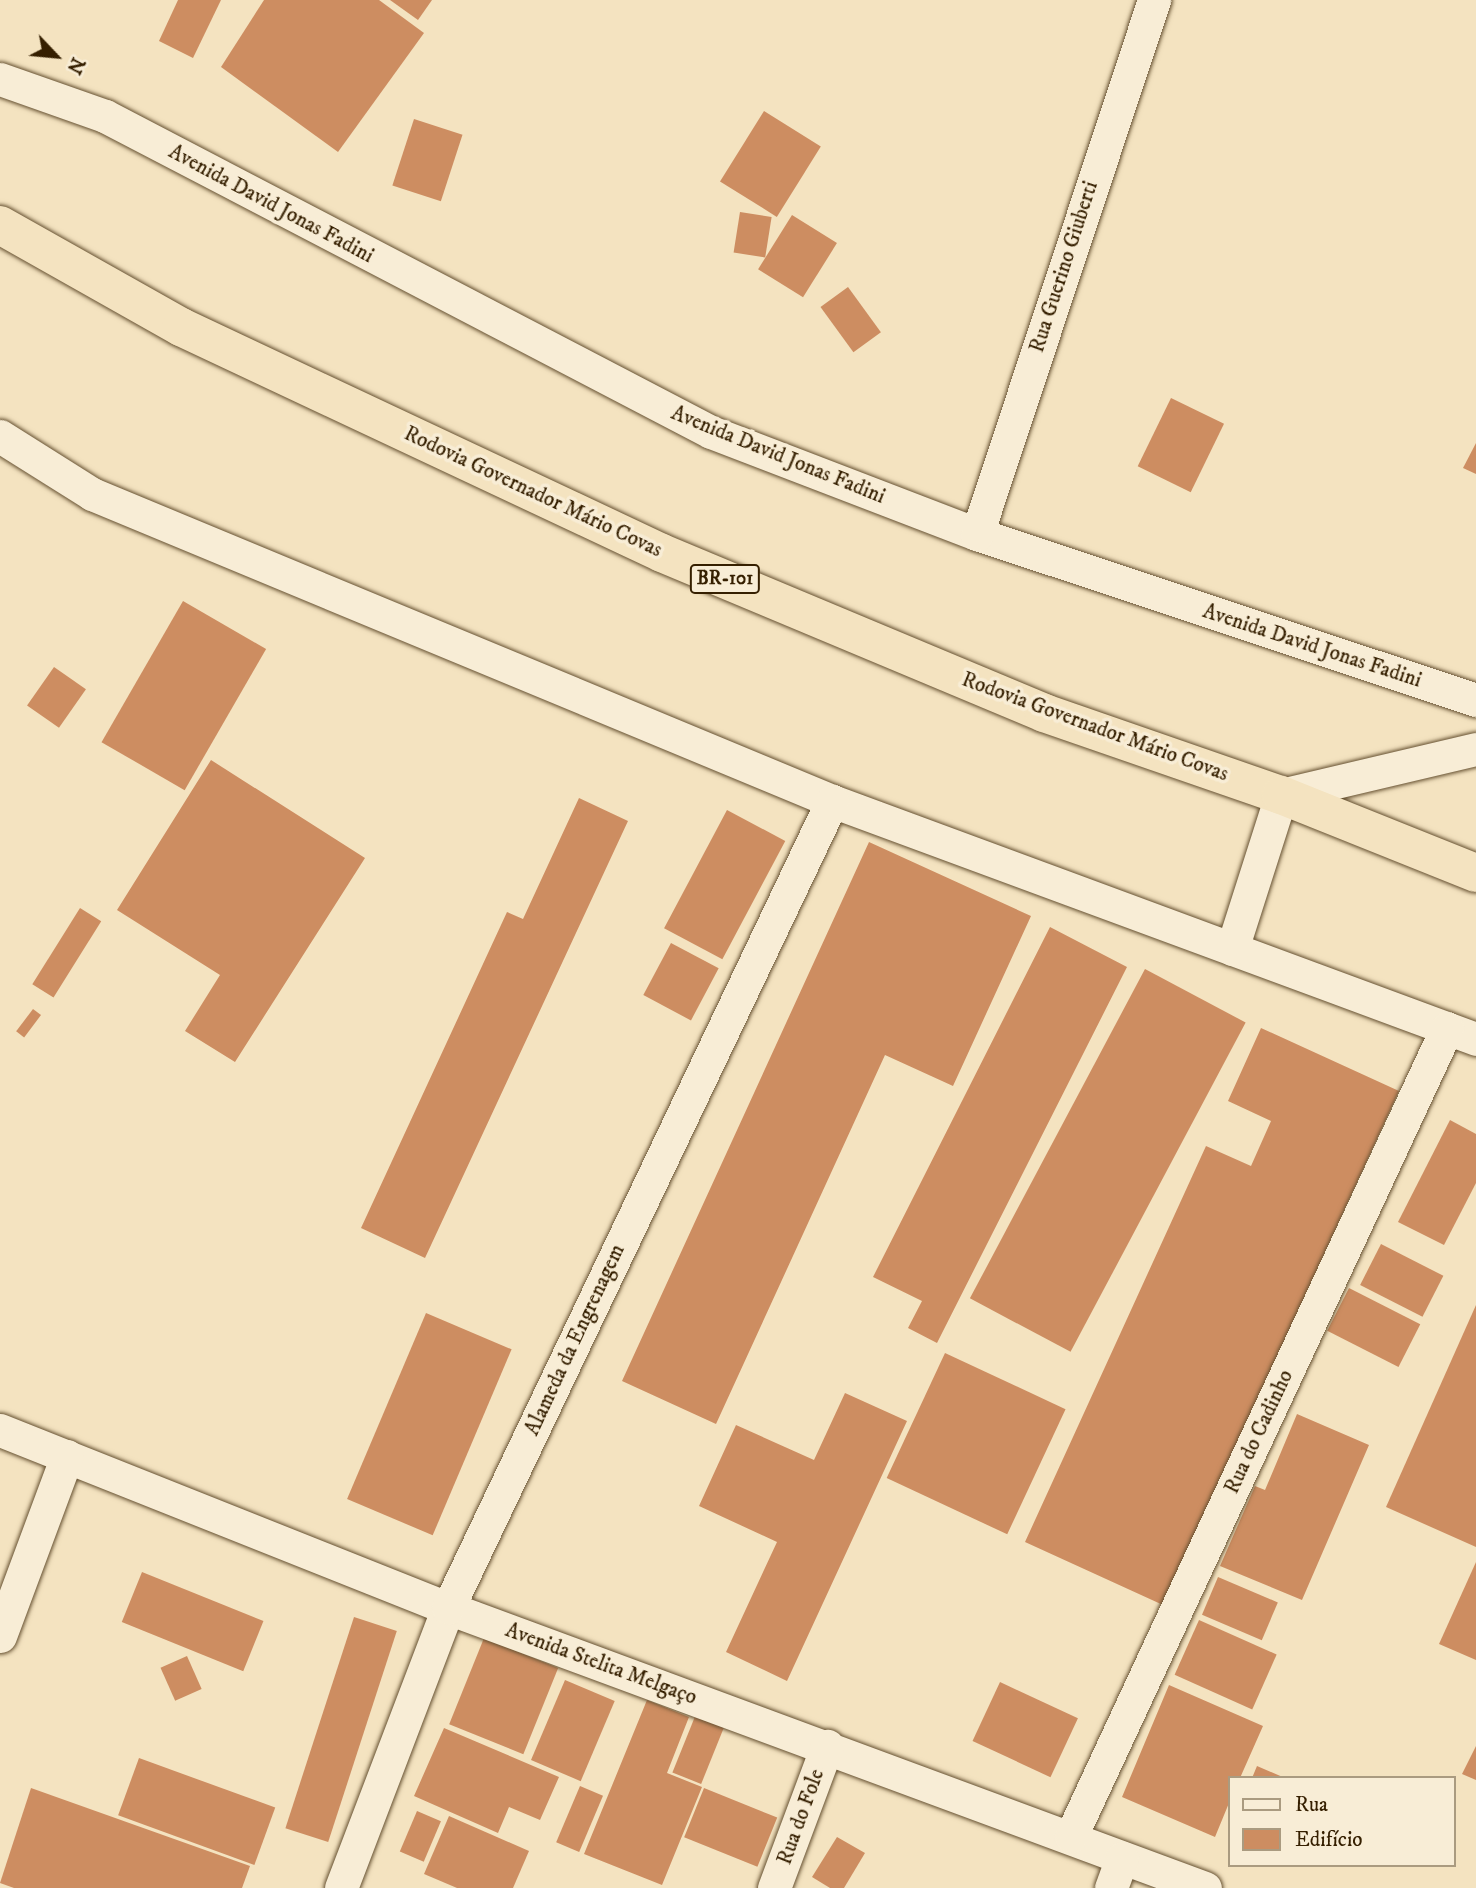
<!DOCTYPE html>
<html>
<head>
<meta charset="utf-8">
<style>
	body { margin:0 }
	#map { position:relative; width:1476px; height:1888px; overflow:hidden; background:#f4e3c0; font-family:"IM FELL DW Pica",serif }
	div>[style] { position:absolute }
	.building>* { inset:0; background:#cd8d61; transform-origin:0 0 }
	.roads { filter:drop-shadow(0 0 2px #655030) drop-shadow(0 0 2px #655030) }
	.street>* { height:33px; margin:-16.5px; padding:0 16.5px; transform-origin:16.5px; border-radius:16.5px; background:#f8edd6 }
	.highway>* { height:38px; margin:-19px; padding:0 19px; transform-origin:19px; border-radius:19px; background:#f4e3c0 }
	span { translate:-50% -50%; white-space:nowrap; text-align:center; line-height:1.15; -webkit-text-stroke:7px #f8edd6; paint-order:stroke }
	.shield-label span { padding:2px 5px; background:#f8edd6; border:2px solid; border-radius:5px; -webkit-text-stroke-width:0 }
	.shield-label { font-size:19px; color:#351f00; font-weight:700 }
	.street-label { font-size:21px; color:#351f00 }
	.legend { position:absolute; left:1228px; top:1776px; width:228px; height:91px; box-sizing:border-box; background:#f8edd6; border:2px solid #aa9b80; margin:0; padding:9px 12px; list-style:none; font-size:21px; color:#351f00 }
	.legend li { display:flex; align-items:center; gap:14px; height:35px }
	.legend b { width:35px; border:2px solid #aa9b80 }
	.north { position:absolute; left:21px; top:21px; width:70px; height:70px; -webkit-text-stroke:5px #f8edd6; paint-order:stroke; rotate:116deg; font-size:19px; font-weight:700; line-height:28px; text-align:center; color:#351f00 }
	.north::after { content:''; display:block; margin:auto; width:24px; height:32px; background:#351f00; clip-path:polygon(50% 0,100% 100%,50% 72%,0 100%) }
</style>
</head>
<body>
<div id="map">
	<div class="building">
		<i style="clip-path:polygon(178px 0,221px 0,193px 58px,159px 41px)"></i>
		<i style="clip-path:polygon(264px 0,379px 0,424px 33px,338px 152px,221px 67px)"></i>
		<i style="clip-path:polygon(390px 0,432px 0,418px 20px)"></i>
		<i style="left:764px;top:111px;width:67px;height:83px;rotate:32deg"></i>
		<i style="left:414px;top:119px;width:51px;height:70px;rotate:18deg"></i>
		<i style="left:740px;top:212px;width:32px;height:41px;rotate:9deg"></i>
		<i style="left:792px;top:215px;width:53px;height:64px;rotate:32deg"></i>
		<i style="left:848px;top:287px;width:56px;height:34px;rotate:54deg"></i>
		<i style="left:1171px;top:398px;width:59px;height:76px;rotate:26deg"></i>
		<i style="clip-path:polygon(1476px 443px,1476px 474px,1463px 468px)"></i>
		<i style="left:183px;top:601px;width:96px;height:163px;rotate:30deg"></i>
		<i style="left:54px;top:667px;width:39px;height:47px;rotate:35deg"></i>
		<i style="clip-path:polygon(211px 760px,365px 858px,235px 1062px,185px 1031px,220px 975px,117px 910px)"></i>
		<i style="clip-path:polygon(579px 798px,628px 821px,425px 1258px,361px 1228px,507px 912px,523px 919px)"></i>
		<i style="left:727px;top:810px;width:66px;height:134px;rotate:28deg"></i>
		<i style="clip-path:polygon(869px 842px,1031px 916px,953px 1086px,885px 1055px,716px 1424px,622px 1381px)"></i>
		<i style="left:80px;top:908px;width:25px;height:90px;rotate:32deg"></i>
		<i style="clip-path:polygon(1050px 927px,1127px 967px,937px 1343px,908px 1328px,922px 1301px,873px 1277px)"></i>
		<i style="left:671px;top:943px;width:54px;height:59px;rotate:28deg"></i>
		<i style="left:1145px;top:969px;width:114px;height:373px;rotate:28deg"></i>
		<i style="left:33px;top:1009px;width:10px;height:28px;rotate:37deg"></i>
		<i style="clip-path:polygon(1261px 1028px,1399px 1091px,1163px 1605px,1025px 1542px,1206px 1146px,1251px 1166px,1271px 1121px,1228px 1101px)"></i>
		<i style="clip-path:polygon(1450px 1120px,1476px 1134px,1476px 1183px,1444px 1245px,1398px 1222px)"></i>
		<i style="left:1381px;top:1244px;width:70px;height:46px;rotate:27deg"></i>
		<i style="left:1349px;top:1288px;width:80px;height:48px;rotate:27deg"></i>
		<i style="clip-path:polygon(1476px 1305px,1476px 1547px,1386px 1507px)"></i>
		<i style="left:426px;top:1313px;width:93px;height:202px;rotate:23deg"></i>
		<i style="left:945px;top:1353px;width:133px;height:138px;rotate:25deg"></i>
		<i style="clip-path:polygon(845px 1393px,907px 1421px,787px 1681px,726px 1652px,777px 1542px,699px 1506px,736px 1425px,814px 1460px)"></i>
		<i style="clip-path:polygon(1297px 1414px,1369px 1445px,1302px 1600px,1220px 1566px,1255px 1486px,1265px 1490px)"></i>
		<i style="clip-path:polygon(1476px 1562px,1476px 1660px,1439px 1644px)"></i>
		<i style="left:142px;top:1572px;width:131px;height:54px;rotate:22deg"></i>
		<i style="left:1218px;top:1577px;width:65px;height:41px;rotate:23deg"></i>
		<i style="left:354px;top:1617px;width:45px;height:222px;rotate:18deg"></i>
		<i style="left:1199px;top:1620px;width:85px;height:60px;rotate:24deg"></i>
		<i style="left:484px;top:1638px;width:80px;height:93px;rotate:22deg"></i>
		<i style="left:187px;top:1656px;width:36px;height:29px;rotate:66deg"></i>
		<i style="left:565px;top:1680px;width:54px;height:87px;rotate:23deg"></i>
		<i style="left:1000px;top:1682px;width:86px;height:65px;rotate:25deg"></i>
		<i style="clip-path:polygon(1169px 1685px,1263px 1726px,1240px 1778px,1229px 1778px,1229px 1803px,1215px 1837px,1122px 1797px)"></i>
		<i style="clip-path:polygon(647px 1700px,689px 1717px,667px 1773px,702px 1787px,662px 1885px,584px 1854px)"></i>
		<i style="left:696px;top:1714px;width:31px;height:63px;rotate:22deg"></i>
		<i style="clip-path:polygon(444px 1728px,559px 1777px,540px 1820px,509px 1807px,498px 1833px,414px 1796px)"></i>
		<i style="clip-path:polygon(1476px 1746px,1476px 1780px,1462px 1774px)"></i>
		<i style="left:139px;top:1758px;width:145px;height:61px;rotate:20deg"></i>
		<i style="clip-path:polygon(1257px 1766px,1285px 1778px,1252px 1778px)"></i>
		<i style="left:580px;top:1786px;width:25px;height:61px;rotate:23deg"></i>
		<i style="clip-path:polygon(31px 1788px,250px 1866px,242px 1888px,14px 1888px,0 1883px)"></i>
		<i style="left:704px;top:1788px;width:79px;height:53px;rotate:22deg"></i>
		<i style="left:417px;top:1811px;width:26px;height:44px;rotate:23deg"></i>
		<i style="clip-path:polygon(449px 1816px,529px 1851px,513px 1888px,457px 1888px,424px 1874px)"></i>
		<i style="clip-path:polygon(837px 1837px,865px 1853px,844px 1888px,830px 1888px,812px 1877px)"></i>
	</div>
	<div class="roads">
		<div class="street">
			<i style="left:0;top:79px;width:111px;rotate:19.4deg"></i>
			<i style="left:105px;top:116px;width:683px;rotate:27.54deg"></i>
			<i style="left:711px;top:432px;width:285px;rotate:21deg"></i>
			<i style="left:977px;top:534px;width:526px;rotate:18.4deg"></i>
			<i style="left:0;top:436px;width:109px;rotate:32.2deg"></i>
			<i style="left:92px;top:494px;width:801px;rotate:22.53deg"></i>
			<i style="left:832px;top:801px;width:687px;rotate:20.28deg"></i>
			<i style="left:977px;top:534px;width:563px;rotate:-71.66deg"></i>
			<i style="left:1232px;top:949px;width:162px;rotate:-72.3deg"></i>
			<i style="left:1281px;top:795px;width:200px;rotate:-13.3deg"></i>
			<i style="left:0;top:1430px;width:482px;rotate:21.7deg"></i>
			<i style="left:448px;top:1608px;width:807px;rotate:20.3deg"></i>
			<i style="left:0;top:1636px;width:192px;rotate:-69.6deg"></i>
			<i style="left:1071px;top:1836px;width:891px;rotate:-65.05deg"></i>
			<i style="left:341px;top:1888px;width:300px;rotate:-69.1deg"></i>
			<i style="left:448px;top:1608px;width:894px;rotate:-64.55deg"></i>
			<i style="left:774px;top:1888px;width:152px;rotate:-69.5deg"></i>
			<i style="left:1111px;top:1888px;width:32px;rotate:-70deg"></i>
		</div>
		<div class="highway">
			<i style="left:0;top:225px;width:208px;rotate:29.4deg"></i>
			<i style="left:181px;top:327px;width:531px;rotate:25.17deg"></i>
			<i style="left:662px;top:553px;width:414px;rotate:22.7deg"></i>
			<i style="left:1044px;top:713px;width:251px;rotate:19.1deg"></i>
			<i style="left:1281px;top:795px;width:210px;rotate:21.8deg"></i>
		</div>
	</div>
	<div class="shield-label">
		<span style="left:725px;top:579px">BR-101</span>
	</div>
	<div class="street-label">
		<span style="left:271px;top:204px;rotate:28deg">Avenida David Jonas Fadini</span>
		<span style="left:1064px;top:267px;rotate:-72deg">Rua Guerino Giuberti</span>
		<span style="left:778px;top:455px;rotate:22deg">Avenida David Jonas Fadini</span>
		<span style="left:533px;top:492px;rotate:25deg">Rodovia Governador Mário Covas</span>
		<span style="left:1312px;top:646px;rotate:18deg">Avenida David Jonas Fadini</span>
		<span style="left:1095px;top:727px;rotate:20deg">Rodovia Governador Mário Covas</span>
		<span style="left:575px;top:1340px;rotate:-65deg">Alameda da Engrenagem</span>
		<span style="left:1259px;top:1432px;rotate:-65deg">Rua do Cadinho</span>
		<span style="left:601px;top:1664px;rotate:20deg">Avenida Stelita Melgaço</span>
		<span style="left:801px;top:1817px;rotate:-70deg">Rua do Fole</span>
	</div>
	<ul class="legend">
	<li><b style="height:9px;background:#f8edd6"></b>Rua</li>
	<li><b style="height:19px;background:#cd8d61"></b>Edifício</li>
	</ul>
	<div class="north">N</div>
</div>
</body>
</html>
